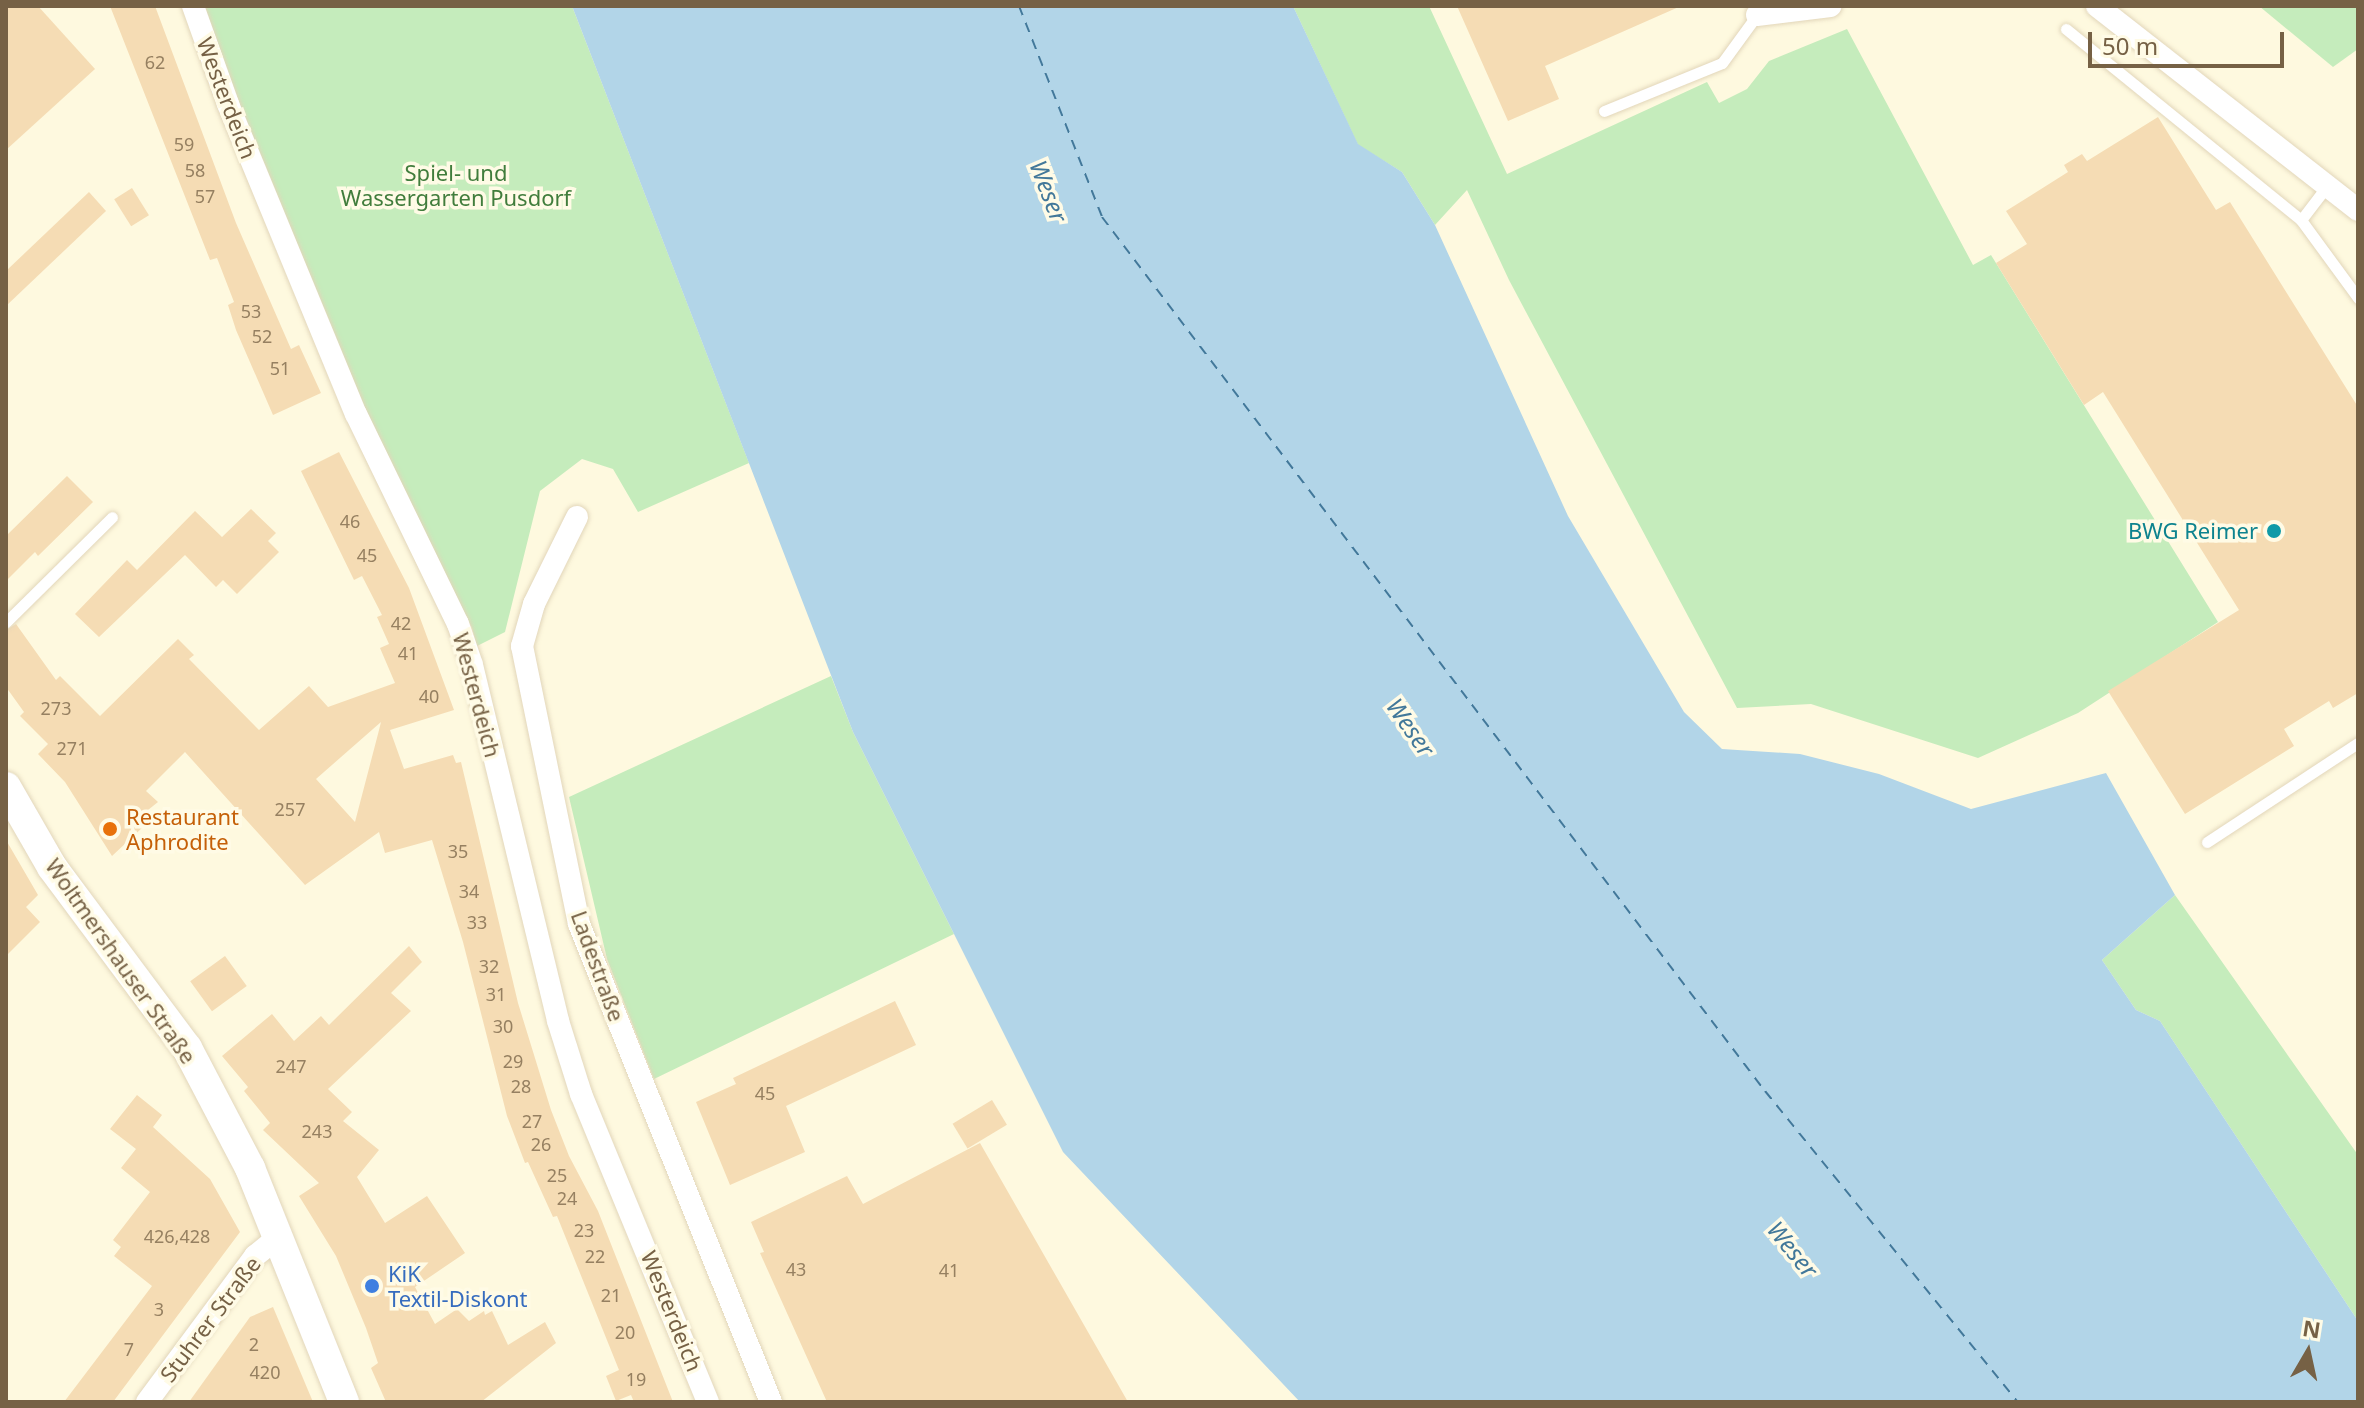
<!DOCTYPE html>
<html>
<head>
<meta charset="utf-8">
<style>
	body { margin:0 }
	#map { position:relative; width:2364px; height:1408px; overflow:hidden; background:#fef9df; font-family:"Noto Sans",sans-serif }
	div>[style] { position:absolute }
	.green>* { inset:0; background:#c5ecbc }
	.water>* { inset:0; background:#b2d5e8 }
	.ferry>* { height:2px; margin-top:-1px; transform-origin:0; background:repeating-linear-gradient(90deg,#42789a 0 10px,transparent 0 18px) }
	.building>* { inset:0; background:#f5dcb4; transform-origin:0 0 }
	.roads { filter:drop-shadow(0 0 2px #e2d6ba) drop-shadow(0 0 2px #e2d6ba) }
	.lane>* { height:11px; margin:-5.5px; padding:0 5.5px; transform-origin:5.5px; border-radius:5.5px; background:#fff }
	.street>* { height:22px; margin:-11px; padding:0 11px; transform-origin:11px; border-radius:11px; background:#fff }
	.secondary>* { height:30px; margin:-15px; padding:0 15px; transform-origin:15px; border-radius:15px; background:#fff }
	.dots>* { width:22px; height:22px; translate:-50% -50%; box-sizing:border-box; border:4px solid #fffbe6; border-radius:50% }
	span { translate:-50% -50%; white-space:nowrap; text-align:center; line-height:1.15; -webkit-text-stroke:7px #fffbe6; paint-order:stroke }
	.number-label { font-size:18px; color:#968061 }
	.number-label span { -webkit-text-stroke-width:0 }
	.street-label { font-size:22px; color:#766145 }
	.park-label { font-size:22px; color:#417d3c }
	.culture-label { font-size:22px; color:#0d838f }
	.right { translate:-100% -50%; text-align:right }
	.food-label { font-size:22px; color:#c56008 }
	.left { translate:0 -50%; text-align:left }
	.shop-label { font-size:22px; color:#366cbe }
	.water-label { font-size:24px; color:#42789a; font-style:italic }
	.frame { position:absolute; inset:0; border:8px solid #766145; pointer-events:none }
	.north { position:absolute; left:2268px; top:1312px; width:80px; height:80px; -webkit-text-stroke:6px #fffbe6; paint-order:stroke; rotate:9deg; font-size:22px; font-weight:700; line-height:32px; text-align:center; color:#766145 }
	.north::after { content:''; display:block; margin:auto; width:28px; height:36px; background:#766145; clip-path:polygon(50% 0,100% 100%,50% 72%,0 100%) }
	.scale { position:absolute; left:2088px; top:32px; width:196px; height:36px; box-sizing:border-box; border:4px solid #766145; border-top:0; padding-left:10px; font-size:24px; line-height:28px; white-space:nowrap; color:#766145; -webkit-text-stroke:6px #fffbe6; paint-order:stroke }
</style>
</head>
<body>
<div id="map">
	<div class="green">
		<i style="clip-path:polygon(200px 6px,572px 6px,749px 463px,638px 512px,613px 469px,582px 459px,540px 491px,505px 632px,477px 646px,472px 628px,339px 356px)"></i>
		<i style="clip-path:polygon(1293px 6px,1429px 6px,1507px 174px,1707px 82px,1719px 103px,1747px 89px,1769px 61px,1847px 29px,1973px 265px,1991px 255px,2218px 622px,2078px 713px,1978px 758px,1811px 704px,1737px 708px,1509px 280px,1467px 190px,1435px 225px,1402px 172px,1358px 145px)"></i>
		<i style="clip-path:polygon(2259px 6px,2358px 6px,2358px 49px,2333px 67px)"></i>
		<i style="clip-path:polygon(831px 676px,853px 732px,954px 934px,654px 1079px,607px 959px,569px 797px)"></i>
		<i style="clip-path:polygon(2175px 895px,2358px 1155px,2358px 1321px,2160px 1021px,2136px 1010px,2102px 960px)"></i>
	</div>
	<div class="water">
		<i style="clip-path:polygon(572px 6px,1293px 6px,1358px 144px,1402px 172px,1435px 225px,1568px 516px,1684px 712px,1722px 749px,1800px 754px,1879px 774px,1971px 809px,2106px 773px,2175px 895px,2102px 960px,2136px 1010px,2160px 1021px,2358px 1321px,2358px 1402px,1300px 1402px,1063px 1152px,853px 732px)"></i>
	</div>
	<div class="ferry">
		<i style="left:1019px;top:6px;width:227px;rotate:68.5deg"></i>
		<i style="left:1102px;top:217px;width:1097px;rotate:52.82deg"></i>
		<i style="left:1765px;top:1091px;width:401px;rotate:50.9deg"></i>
	</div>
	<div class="building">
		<i style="clip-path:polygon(6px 6px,38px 6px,95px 69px,6px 150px)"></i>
		<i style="clip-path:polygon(110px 6px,155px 6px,236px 223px,291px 349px,299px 345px,321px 393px,273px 415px,236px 330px,228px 305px,234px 302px,217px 258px,210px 260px)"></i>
		<i style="clip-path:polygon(1457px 6px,1681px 6px,1545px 66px,1559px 99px,1508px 121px)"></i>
		<i style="clip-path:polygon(2158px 117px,2216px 210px,2230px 202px,2358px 407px,2358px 693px,2333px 708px,2329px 701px,2284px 729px,2294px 746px,2185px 814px,2108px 691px,2239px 610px,2103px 392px,2084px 405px,1996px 263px,2027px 244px,2006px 211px,2068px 172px,2064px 165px,2082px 154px,2087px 161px)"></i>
		<i style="left:132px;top:188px;width:32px;height:21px;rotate:58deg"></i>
		<i style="clip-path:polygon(89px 192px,106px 211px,6px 306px,6px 271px)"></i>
		<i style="clip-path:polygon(evenodd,339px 452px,409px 588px,454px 710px,390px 730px,404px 769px,453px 755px,456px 763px,461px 762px,518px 1003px,551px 1110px,569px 1156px,598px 1211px,673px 1402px,634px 1402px,631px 1395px,616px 1401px,606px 1376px,619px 1370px,557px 1216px,553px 1217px,528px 1162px,525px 1163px,507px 1116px,463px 942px,432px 840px,385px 853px,379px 832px,305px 885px,185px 752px,146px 791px,158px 802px,138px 818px,143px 827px,112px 856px,65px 782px,38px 754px,48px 744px,20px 716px,24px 712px,6px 687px,6px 630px,16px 624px,56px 680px,60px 676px,100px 716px,178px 639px,194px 655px,189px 659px,259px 730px,309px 686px,328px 707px,395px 683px,380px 648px,389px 644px,377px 617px,382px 615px,362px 576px,354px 580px,301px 471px,339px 452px,381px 722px,378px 734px,355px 822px,316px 779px,381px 722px)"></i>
		<i style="clip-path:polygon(67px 476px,93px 502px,38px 556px,35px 552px,6px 581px,6px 536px)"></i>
		<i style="clip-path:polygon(251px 509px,276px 533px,268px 541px,279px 552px,237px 594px,223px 580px,216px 587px,185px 555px,99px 637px,75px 614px,127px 560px,137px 570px,195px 511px,222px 537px)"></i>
		<i style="clip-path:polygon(6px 840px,38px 895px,26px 907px,40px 922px,6px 956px)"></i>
		<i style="clip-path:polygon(409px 946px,422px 962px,391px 993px,411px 1011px,328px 1089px,352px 1112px,343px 1121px,379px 1150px,357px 1177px,385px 1223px,427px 1196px,465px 1253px,415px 1287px,435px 1324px,457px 1309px,469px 1321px,484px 1311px,485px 1315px,492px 1311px,508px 1345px,545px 1322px,556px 1343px,481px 1402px,386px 1402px,371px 1368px,378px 1363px,366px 1328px,336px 1256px,299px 1196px,319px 1183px,263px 1130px,270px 1123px,244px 1091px,248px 1087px,222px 1056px,272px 1014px,294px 1041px,321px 1016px,329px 1025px)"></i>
		<i style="left:225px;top:956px;width:37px;height:43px;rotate:54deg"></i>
		<i style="clip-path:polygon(895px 1001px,916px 1045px,786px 1106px,805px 1152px,730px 1185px,696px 1102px,736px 1084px,733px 1078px)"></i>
		<i style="clip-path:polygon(137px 1095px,162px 1115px,153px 1127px,210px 1179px,240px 1232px,113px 1402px,64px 1402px,152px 1286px,114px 1256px,121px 1247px,113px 1240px,150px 1192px,121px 1168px,136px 1149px,110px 1129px)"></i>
		<i style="left:992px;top:1100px;width:29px;height:46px;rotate:59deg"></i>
		<i style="clip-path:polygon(980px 1143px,1128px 1402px,827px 1402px,760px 1253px,764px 1252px,751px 1222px,847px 1176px,863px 1204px)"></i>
		<i style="clip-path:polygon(273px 1307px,313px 1402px,189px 1402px,250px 1317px)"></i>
	</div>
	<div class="roads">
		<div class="lane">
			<i style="left:2066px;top:29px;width:303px;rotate:39.1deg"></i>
			<i style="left:2301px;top:220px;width:97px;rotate:53.8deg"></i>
			<i style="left:1604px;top:111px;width:127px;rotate:-22.1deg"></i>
			<i style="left:1722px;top:63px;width:59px;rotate:-53.9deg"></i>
			<i style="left:1757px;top:15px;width:5px;rotate:-112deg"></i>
			<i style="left:2301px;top:220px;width:43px;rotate:-52.6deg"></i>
			<i style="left:6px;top:622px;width:149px;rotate:-44.7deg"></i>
			<i style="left:2207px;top:842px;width:181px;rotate:-33.3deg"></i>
		</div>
		<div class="street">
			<i style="left:193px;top:6px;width:104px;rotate:70.3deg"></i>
			<i style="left:228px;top:104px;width:335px;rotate:67.6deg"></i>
			<i style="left:356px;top:414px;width:233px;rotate:64.1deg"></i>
			<i style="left:458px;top:624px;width:43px;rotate:71.1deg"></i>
			<i style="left:472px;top:665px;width:366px;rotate:76.4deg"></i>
			<i style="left:558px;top:1021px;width:77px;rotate:72.5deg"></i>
			<i style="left:581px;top:1094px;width:333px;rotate:67.6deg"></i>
			<i style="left:2097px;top:6px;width:331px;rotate:38deg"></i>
			<i style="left:1757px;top:15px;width:74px;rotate:-7deg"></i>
			<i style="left:577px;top:517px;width:97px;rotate:116.3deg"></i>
			<i style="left:534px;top:604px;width:44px;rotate:105.9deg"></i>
			<i style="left:522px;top:646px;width:284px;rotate:78.4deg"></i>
			<i style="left:579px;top:924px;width:515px;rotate:68.12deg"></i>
			<i style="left:147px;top:1402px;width:182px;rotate:-53.5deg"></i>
			<i style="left:255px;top:1256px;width:28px;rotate:-39deg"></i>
		</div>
		<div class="secondary">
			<i style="left:6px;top:787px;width:92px;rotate:60.1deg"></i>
			<i style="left:52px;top:867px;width:226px;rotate:53.3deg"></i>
			<i style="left:187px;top:1048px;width:136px;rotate:62.3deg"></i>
			<i style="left:250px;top:1168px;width:252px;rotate:68.1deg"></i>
		</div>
	</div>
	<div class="dots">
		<i style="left:2274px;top:531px;background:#0f9aa8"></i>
		<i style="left:110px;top:829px;background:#e8710a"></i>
		<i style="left:372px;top:1286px;background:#3f7fe0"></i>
	</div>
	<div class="number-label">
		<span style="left:155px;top:62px">62</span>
		<span style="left:184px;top:144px">59</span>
		<span style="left:195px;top:170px">58</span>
		<span style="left:205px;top:196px">57</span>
		<span style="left:251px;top:311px">53</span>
		<span style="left:262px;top:336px">52</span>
		<span style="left:280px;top:368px">51</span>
		<span style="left:350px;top:521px">46</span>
		<span style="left:367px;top:555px">45</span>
		<span style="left:401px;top:623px">42</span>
		<span style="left:408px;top:653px">41</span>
		<span style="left:429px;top:696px">40</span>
		<span style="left:56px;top:708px">273</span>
		<span style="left:72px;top:748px">271</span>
		<span style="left:290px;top:809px">257</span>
		<span style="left:458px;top:851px">35</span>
		<span style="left:469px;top:891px">34</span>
		<span style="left:477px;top:922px">33</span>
		<span style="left:489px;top:966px">32</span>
		<span style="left:496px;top:994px">31</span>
		<span style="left:503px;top:1026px">30</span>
		<span style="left:513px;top:1061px">29</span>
		<span style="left:291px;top:1066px">247</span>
		<span style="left:521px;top:1086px">28</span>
		<span style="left:765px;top:1093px">45</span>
		<span style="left:532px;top:1121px">27</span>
		<span style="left:317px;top:1131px">243</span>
		<span style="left:541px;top:1144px">26</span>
		<span style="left:557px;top:1175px">25</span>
		<span style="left:567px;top:1198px">24</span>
		<span style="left:584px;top:1230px">23</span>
		<span style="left:177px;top:1236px">426,428</span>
		<span style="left:595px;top:1256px">22</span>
		<span style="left:796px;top:1269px">43</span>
		<span style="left:949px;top:1270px">41</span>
		<span style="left:611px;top:1295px">21</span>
		<span style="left:159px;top:1309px">3</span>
		<span style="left:625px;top:1332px">20</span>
		<span style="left:254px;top:1344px">2</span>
		<span style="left:129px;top:1349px">7</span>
		<span style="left:265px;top:1372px">420</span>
		<span style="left:636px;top:1379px">19</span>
	</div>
	<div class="street-label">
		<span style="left:227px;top:98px;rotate:69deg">Westerdeich</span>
		<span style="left:477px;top:695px;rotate:75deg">Westerdeich</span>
		<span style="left:121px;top:961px;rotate:55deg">Woltmershauser Straße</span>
		<span style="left:598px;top:966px;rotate:70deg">Ladestraße</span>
		<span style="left:672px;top:1311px;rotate:68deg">Westerdeich</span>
		<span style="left:210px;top:1319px;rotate:-53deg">Stuhrer Straße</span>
	</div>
	<div class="park-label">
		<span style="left:456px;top:185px">Spiel- und<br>Wassergarten Pusdorf</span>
	</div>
	<div class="culture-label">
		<span class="right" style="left:2258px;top:531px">BWG Reimer</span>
	</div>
	<div class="food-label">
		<span class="left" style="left:126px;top:829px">Restaurant<br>Aphrodite</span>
	</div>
	<div class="shop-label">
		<span class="left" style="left:388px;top:1286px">KiK<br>Textil-Diskont</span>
	</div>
	<div class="water-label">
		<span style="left:1049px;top:191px;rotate:69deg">Weser</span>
		<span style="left:1411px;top:727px;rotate:55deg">Weser</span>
		<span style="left:1793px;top:1249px;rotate:51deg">Weser</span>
	</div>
	<div class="frame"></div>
	<div class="north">N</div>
	<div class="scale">50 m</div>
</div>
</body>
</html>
